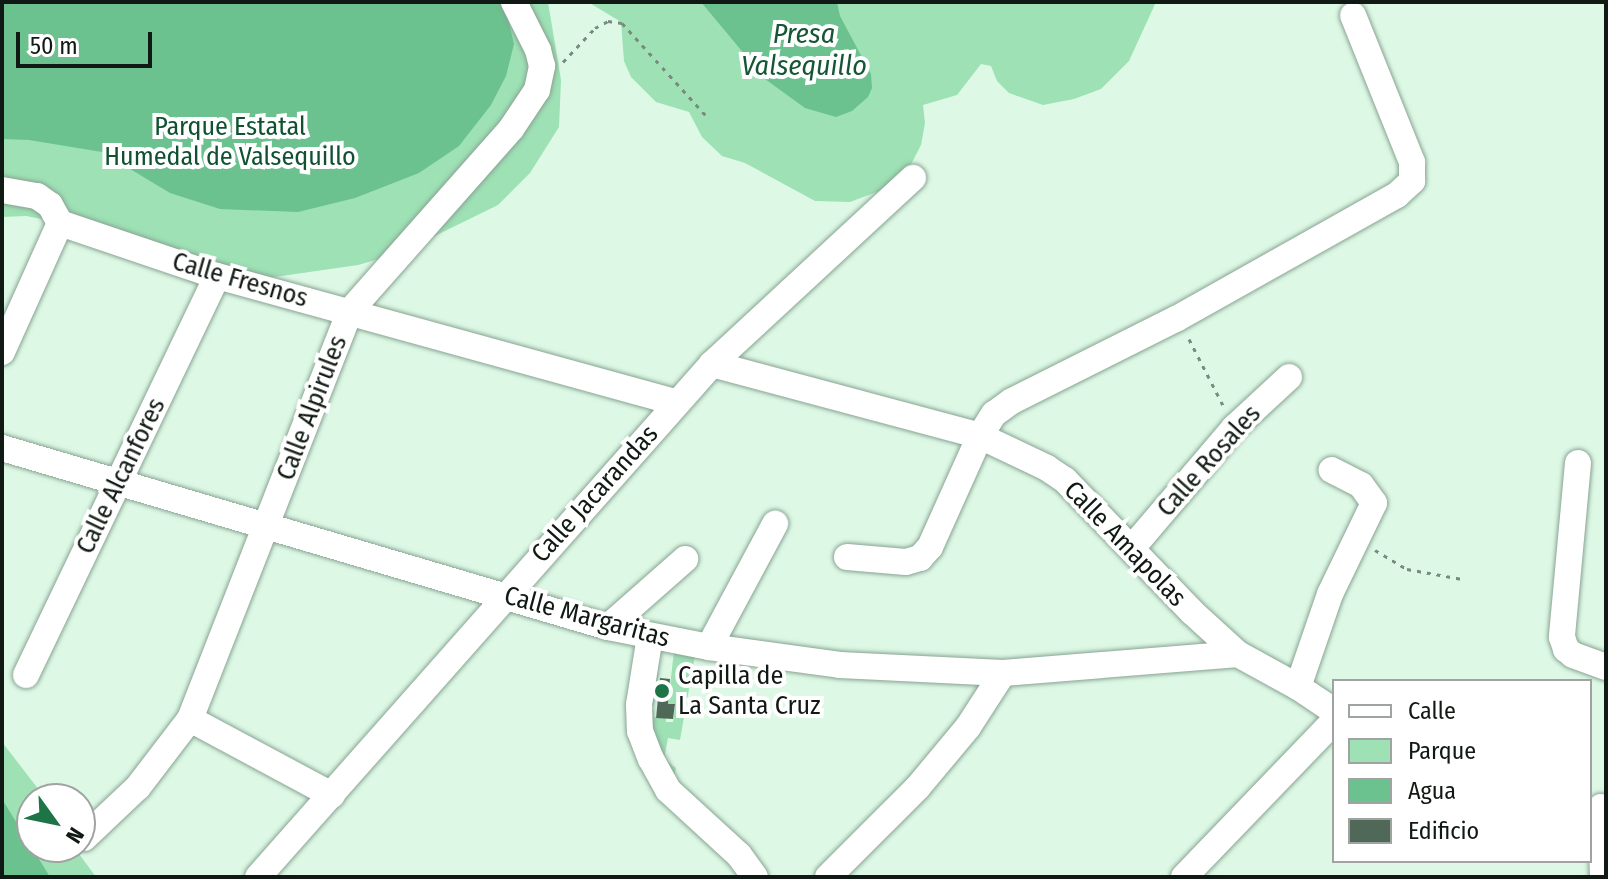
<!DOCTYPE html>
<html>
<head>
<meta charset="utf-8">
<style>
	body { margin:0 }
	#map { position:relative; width:1608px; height:879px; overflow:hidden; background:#ddf9e6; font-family:"Fira Sans Condensed",sans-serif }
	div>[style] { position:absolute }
	.green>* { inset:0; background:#9de1b5 }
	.water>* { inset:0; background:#6cc28e }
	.building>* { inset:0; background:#506858 }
	.path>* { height:3px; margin-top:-1.5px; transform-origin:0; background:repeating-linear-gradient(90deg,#788b7e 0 4px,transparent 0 10px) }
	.roads { filter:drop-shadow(0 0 2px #89a392) drop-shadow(0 0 2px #89a392) }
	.minor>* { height:26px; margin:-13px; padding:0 13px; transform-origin:13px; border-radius:13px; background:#fff }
	.dots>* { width:22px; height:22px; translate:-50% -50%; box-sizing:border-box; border:4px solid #fff; border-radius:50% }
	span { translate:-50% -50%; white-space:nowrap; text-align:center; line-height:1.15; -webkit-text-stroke:8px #fff; paint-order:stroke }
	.park-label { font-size:26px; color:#0f5130 }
	.street-label { font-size:26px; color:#101913 }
	.poi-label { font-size:26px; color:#101913 }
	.left { translate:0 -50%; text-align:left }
	.water-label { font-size:28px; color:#155634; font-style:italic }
	.frame { position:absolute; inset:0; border:4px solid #101913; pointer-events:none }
	.legend { position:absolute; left:1332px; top:679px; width:260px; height:184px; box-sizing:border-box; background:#fff; border:2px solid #9fa3a1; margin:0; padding:10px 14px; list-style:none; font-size:24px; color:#101913 }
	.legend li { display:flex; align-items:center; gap:16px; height:40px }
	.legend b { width:40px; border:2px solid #9fa3a1 }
	.north { position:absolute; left:16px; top:783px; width:80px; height:80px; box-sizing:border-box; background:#fff; border:2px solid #9fa3a1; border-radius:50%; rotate:123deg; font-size:22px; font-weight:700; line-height:32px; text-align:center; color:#101913 }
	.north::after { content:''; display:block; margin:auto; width:28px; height:36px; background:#1d7447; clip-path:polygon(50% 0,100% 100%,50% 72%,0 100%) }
	.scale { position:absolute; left:16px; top:32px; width:136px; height:36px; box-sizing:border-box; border:4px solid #101913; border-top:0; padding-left:10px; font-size:24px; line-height:28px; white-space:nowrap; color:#101913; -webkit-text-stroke:6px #fff; paint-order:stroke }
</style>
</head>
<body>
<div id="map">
	<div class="green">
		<i style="clip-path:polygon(2px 2px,548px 2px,561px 80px,559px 127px,530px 173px,498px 205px,400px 253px,358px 265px,226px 284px,193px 283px,73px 225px,26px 216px,2px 217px)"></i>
		<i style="clip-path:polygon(588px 2px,1156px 2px,1129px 61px,1101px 89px,1074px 99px,1043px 105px,1009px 93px,997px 81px,991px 66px,981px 64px,957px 95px,923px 105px,925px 123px,921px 145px,904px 178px,890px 187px,850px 202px,815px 201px,745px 163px,722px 156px,702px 137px,689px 112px,656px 102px,631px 77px,624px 61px,621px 22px)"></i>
		<i style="clip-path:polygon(649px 647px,661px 649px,654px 705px,649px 705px,649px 710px,654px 710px,654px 717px,666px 718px,666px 722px,673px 722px,675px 705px,668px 704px,674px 651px,695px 655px,680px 740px,668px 738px,664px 759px,676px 768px,674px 777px,652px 761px,640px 701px)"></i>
		<i style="clip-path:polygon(2px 742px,46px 799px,32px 799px,32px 847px,74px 847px,96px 877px,2px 877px)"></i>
	</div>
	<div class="water">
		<i style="clip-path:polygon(2px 2px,504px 2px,514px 44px,506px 76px,491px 105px,459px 146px,419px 173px,355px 198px,298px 212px,220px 209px,170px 193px,102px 152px,29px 140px,2px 139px)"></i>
		<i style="clip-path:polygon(701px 2px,837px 2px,840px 16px,871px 74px,872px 88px,868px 97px,852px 111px,836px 117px,805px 108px,765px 79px)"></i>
		<i style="clip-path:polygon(2px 799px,50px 877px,2px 877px)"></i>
	</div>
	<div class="building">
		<i style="clip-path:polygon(660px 678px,670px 679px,668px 704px,675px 704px,673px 719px,656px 718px)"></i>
	</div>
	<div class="path">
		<i style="left:563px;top:62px;width:47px;rotate:-46.7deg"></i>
		<i style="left:595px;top:28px;width:15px;rotate:-28deg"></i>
		<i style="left:608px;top:21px;width:14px;rotate:8deg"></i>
		<i style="left:622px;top:23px;width:128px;rotate:47.8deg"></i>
		<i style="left:1189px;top:339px;width:76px;rotate:62.8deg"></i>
		<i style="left:1375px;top:550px;width:37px;rotate:31deg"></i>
		<i style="left:1407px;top:569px;width:56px;rotate:10.3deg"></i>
	</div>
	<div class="roads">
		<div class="minor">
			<i style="left:2px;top:190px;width:36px;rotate:10deg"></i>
			<i style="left:37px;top:196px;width:16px;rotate:35deg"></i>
			<i style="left:50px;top:205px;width:21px;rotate:61deg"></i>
			<i style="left:60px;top:223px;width:166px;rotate:18.7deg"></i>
			<i style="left:217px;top:276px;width:477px;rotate:15.4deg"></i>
			<i style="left:2px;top:352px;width:141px;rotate:-65.8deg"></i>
			<i style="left:712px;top:364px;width:278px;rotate:15deg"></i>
			<i style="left:980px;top:436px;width:74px;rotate:25.5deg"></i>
			<i style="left:1047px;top:468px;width:22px;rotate:34deg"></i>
			<i style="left:1065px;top:480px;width:183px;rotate:46.1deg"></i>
			<i style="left:1192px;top:612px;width:62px;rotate:42.4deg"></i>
			<i style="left:1238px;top:654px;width:68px;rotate:28.8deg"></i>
			<i style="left:1298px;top:687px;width:43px;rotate:33.7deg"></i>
			<i style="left:2px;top:448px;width:632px;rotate:16.46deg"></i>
			<i style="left:608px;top:627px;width:103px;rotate:11.2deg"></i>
			<i style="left:709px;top:647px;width:132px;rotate:7.8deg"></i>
			<i style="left:840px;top:665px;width:163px;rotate:2.8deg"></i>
			<i style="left:1003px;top:673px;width:236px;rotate:-4.6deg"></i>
			<i style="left:1578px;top:463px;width:175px;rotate:95.3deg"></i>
			<i style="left:1562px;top:637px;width:13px;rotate:72deg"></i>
			<i style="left:1566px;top:649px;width:9px;rotate:41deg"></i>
			<i style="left:1573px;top:655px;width:35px;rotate:20deg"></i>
			<i style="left:1132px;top:548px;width:157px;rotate:-49.6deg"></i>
			<i style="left:1234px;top:428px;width:75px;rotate:-42.8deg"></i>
			<i style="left:847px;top:557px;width:59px;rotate:4.8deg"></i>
			<i style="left:906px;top:562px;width:15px;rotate:-16deg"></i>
			<i style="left:920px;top:558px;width:15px;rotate:-48deg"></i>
			<i style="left:930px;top:547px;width:122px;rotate:-65.8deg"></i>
			<i style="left:980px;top:436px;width:26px;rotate:-58deg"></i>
			<i style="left:994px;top:414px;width:22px;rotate:-36deg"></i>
			<i style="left:1012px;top:401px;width:183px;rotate:-26.6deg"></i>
			<i style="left:1176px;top:319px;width:253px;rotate:-29.3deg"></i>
			<i style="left:1397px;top:195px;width:21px;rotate:-43deg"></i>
			<i style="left:1412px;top:181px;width:19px;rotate:-90deg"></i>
			<i style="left:1412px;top:162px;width:158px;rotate:-111.9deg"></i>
			<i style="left:608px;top:627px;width:103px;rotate:-41.4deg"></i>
			<i style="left:650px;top:636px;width:70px;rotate:99.1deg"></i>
			<i style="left:639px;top:705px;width:26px;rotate:88deg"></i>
			<i style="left:640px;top:731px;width:30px;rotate:69deg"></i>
			<i style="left:651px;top:759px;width:35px;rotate:61deg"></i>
			<i style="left:668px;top:790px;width:96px;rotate:42.5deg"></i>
			<i style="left:739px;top:855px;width:27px;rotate:54deg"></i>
			<i style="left:709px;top:647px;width:140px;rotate:-61.8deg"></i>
			<i style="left:26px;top:675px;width:442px;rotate:-64.4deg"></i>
			<i style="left:1298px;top:687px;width:98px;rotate:-71deg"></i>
			<i style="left:1330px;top:594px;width:101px;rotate:-64.2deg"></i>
			<i style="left:1374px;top:503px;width:22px;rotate:-126deg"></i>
			<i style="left:1361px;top:485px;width:33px;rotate:-153deg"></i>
			<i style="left:190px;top:719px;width:161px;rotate:28.2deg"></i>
			<i style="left:1601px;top:807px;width:70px;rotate:88.4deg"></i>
			<i style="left:84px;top:838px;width:74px;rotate:-43.4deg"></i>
			<i style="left:138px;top:787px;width:86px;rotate:-52.6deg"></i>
			<i style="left:190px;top:719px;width:438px;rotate:-68.6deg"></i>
			<i style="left:350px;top:311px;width:243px;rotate:-48.5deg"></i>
			<i style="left:511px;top:129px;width:47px;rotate:-56.3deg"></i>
			<i style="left:537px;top:90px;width:25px;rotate:-78deg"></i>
			<i style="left:542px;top:66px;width:16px;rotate:-104deg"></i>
			<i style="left:538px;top:50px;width:54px;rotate:-116.6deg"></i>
			<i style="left:258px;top:877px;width:685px;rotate:-48.49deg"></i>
			<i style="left:712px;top:364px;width:274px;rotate:-42.8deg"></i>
			<i style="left:828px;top:877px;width:127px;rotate:-45deg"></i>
			<i style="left:918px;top:787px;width:78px;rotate:-50.2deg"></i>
			<i style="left:968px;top:727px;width:64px;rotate:-57.1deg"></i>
			<i style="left:1184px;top:877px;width:216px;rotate:-46.1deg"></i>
		</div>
	</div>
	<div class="dots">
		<i style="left:662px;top:691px;background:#1d7447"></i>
	</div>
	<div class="park-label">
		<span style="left:230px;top:142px">Parque Estatal<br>Humedal de Valsequillo</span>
	</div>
	<div class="street-label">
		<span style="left:240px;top:280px;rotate:16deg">Calle Fresnos</span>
		<span style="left:312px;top:408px;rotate:-69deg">Calle Alpirules</span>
		<span style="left:1209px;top:461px;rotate:-48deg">Calle Rosales</span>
		<span style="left:121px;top:476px;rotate:-64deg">Calle Alcanfores</span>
		<span style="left:595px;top:494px;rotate:-48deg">Calle Jacarandas</span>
		<span style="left:1125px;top:544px;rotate:46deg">Calle Amapolas</span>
		<span style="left:587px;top:617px;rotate:15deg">Calle Margaritas</span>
	</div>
	<div class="poi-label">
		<span class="left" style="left:678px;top:691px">Capilla de<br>La Santa Cruz</span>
	</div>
	<div class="water-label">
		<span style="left:804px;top:50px">Presa<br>Valsequillo</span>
	</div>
	<div class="frame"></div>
	<ul class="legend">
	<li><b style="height:10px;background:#fff"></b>Calle</li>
	<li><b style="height:22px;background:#9de1b5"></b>Parque</li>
	<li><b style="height:22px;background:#6cc28e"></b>Agua</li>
	<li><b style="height:22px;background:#506858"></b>Edificio</li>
	</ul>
	<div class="north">N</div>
	<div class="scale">50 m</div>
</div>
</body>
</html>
